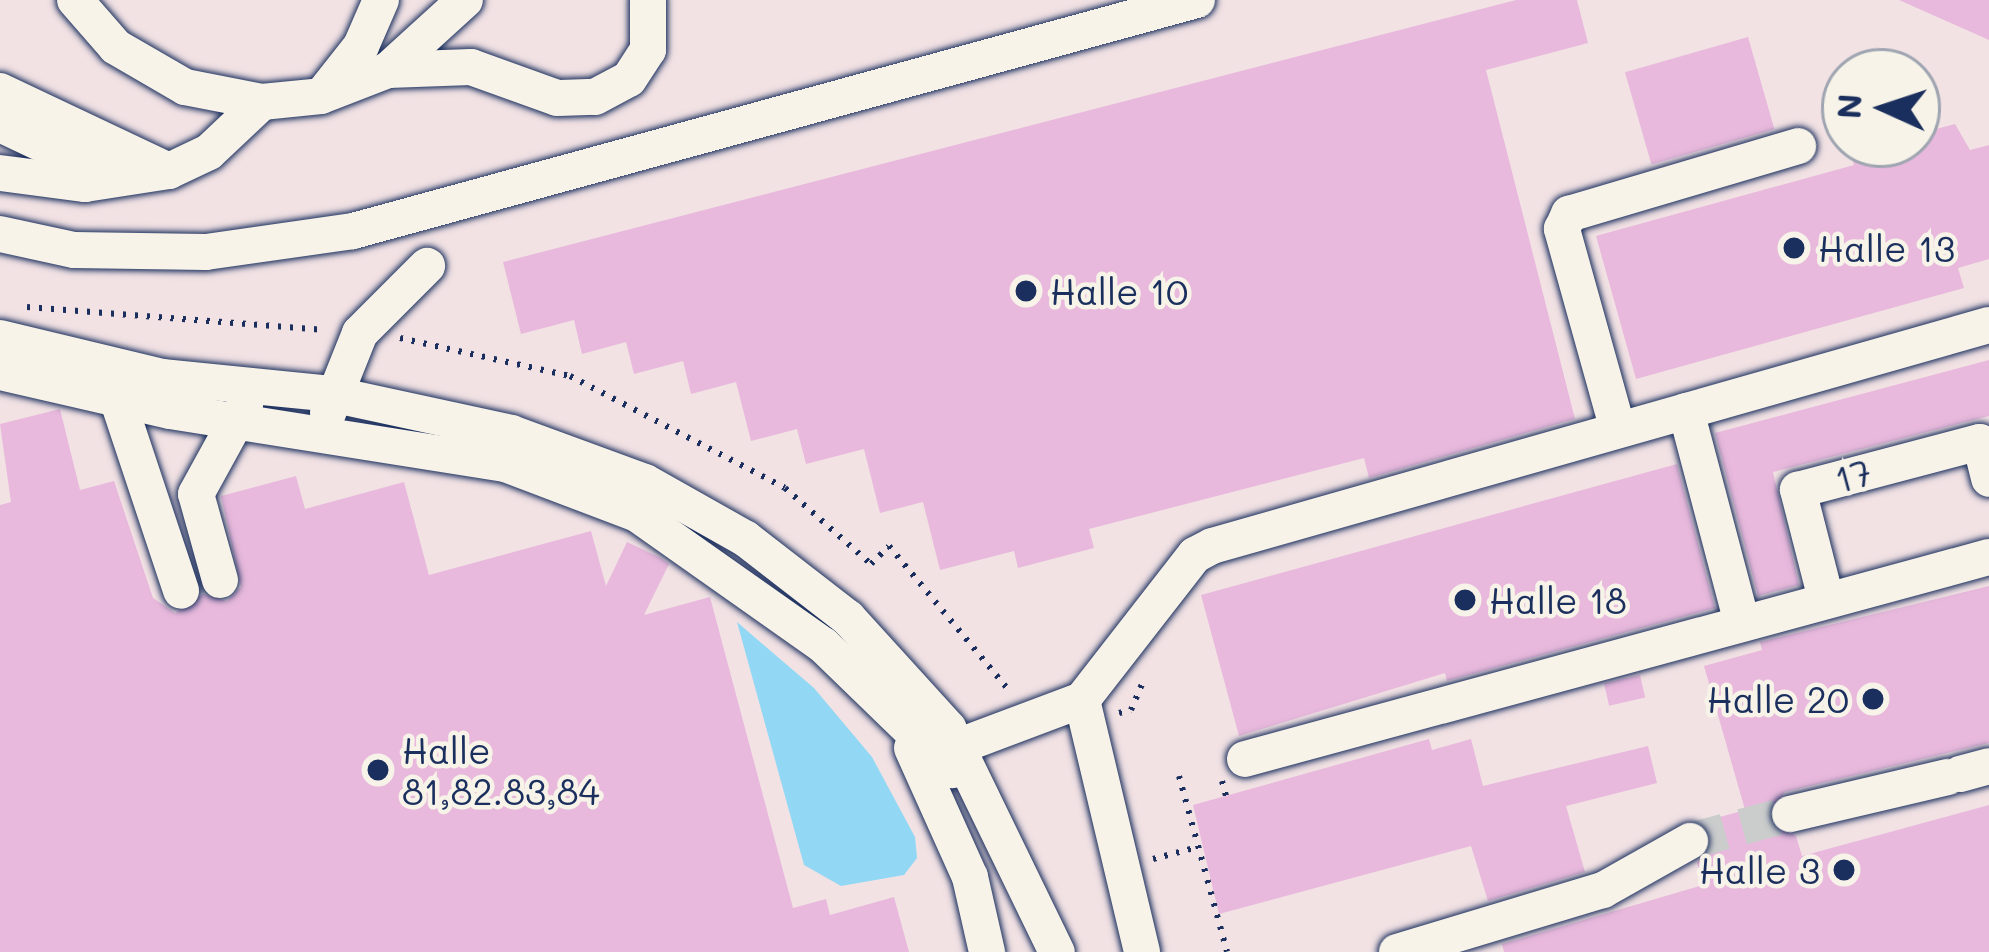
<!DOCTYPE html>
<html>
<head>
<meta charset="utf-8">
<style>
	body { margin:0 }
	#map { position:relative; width:1989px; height:952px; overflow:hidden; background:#f7f3e8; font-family:Mali,sans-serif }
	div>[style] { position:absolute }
	.built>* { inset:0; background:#f2e2e4 }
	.water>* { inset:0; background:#92d8f4 }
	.building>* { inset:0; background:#e8b9dc; transform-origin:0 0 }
	.minor-tunnel>* { height:36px; margin-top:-18px; transform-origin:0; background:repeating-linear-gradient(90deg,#cbcccc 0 36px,transparent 0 54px) }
	.path>* { height:6px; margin-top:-3px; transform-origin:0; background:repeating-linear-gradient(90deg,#1b2f5e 0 3px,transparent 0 12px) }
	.roads { filter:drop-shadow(0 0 3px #1b2f5e) drop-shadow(0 0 3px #1b2f5e) }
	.minor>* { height:36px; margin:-18px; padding:0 18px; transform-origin:18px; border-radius:18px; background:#f7f3e8 }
	.dots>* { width:33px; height:33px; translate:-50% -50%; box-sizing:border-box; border:6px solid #f7f3e8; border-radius:50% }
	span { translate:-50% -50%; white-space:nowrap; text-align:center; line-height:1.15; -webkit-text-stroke:9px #f7f3e8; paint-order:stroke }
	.poi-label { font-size:36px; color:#1b2f5e }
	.left { translate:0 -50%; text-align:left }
	.right { translate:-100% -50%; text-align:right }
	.street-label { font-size:36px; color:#1b2f5e }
	.north { position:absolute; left:1821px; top:48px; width:120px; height:120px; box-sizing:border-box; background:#f7f3e8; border:3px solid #9fa5b1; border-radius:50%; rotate:273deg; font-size:33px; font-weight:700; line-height:48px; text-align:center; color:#1b2f5e }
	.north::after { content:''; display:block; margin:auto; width:42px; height:54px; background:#1b2f5e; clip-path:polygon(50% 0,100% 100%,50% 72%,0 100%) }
</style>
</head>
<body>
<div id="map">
	<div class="built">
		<i style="clip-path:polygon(evenodd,0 0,1989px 0,1989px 952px,0 952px,0 0,1845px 72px,1917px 72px,1917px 144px,1845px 144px,1845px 72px)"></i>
	</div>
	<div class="water">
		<i style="clip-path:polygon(737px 622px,814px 688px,872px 757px,915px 837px,917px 858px,904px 875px,841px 886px,804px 865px)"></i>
	</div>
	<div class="building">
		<i style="clip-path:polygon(1516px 0,1577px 0,1588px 43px,1486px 70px,1575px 419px,1369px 478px,1364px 458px,1089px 529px,1094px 548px,1018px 568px,1014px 551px,940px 570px,923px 502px,880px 513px,864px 449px,806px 464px,797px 429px,751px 441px,736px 382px,691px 394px,683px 361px,634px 374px,626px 342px,582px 354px,574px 320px,521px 334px,503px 262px)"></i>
		<i style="clip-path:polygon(1899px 0,1989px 0,1989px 40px)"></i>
		<i style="left:1748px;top:37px;width:96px;height:128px;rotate:74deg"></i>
		<i style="clip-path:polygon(1955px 124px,1970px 150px,1989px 145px,1989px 259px,1958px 268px,1964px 288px,1636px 379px,1596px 236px,1854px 165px,1848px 144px,1917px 144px,1917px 134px)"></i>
		<i style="clip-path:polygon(1989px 360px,1989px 416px,1773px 472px,1799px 585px,1758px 596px,1715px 433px)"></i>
		<i style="clip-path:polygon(60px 409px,80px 490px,114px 481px,153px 598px,175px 613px,203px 594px,227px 601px,241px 587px,221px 496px,296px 476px,305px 509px,404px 482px,429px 575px,591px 531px,606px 586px,627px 542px,661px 558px,669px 564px,644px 615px,710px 597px,793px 908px,826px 899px,830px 915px,894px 897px,909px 952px,0 952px,0 505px,11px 502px,0 424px)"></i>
		<i style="clip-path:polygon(1677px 464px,1715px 608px,1447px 681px,1445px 673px,1239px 736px,1201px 595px)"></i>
		<i style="clip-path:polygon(1989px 586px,1989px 743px,1785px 792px,1768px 818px,1796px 836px,1802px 856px,1989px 805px,1989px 952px,1504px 952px,1502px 944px,1703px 885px,1697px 863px,1712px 840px,1702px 822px,1745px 810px,1704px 666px,1762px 650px,1760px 642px)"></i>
		<i style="left:1640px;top:675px;width:23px;height:37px;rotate:77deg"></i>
		<i style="clip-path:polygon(1429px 739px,1432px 750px,1471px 739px,1483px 786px,1648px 746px,1657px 783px,1566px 806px,1585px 872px,1488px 901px,1471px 846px,1219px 914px,1193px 805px)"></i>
	</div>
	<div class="minor-tunnel">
		<i style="left:1690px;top:841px;width:104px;rotate:-15.1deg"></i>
	</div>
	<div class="path">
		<i style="left:27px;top:307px;width:299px;rotate:4.4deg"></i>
		<i style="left:400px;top:338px;width:174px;rotate:12.6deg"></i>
		<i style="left:570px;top:376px;width:242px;rotate:27.5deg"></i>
		<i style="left:785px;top:488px;width:115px;rotate:41.5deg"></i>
		<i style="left:871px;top:564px;width:25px;rotate:-45deg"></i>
		<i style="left:889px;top:546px;width:191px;rotate:50.3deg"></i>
		<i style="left:1119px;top:713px;width:12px;rotate:-14deg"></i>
		<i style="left:1131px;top:710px;width:34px;rotate:-67deg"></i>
		<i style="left:1179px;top:776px;width:182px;rotate:74.7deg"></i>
		<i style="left:1222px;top:781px;width:16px;rotate:75deg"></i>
		<i style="left:1153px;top:859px;width:47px;rotate:-14.9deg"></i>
	</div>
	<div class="roads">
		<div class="minor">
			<i style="left:75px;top:0;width:62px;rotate:48.9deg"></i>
			<i style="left:116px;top:47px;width:80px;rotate:30.1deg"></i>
			<i style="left:185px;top:87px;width:78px;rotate:11deg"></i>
			<i style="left:262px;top:102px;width:59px;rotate:-5.8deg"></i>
			<i style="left:321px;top:96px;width:72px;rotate:-21.2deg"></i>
			<i style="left:388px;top:70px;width:104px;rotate:-42.3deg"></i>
			<i style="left:388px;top:70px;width:83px;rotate:-2.1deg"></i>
			<i style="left:471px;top:67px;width:91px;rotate:19.8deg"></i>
			<i style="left:557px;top:98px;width:38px;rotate:-2deg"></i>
			<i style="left:595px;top:97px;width:38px;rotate:-28deg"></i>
			<i style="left:629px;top:79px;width:35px;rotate:-57deg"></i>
			<i style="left:648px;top:50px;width:50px;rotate:-90deg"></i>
			<i style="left:0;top:91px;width:187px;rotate:25.3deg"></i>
			<i style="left:324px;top:93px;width:60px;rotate:-51.8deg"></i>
			<i style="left:361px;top:46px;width:50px;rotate:-66.5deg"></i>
			<i style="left:0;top:124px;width:124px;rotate:25.3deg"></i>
			<i style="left:0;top:173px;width:86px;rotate:7.4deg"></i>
			<i style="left:85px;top:184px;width:85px;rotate:-8.8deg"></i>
			<i style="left:169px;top:171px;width:44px;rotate:-25.4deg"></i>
			<i style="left:209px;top:152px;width:73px;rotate:-43.3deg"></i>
			<i style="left:0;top:234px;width:76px;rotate:12.2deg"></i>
			<i style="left:74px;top:250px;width:132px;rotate:0.9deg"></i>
			<i style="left:206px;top:252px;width:148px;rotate:-8.1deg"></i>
			<i style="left:353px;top:231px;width:875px;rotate:-15.31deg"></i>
			<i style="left:0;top:338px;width:167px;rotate:13.5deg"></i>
			<i style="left:162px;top:377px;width:170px;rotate:5.7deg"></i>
			<i style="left:331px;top:394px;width:184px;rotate:12.2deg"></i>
			<i style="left:511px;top:433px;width:143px;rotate:20.1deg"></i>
			<i style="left:645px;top:482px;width:116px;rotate:29.4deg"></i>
			<i style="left:746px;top:539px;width:129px;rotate:37.8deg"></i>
			<i style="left:848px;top:618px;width:149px;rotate:47.7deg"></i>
			<i style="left:948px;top:728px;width:249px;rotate:64.1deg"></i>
			<i style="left:0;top:372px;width:174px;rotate:12.9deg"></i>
			<i style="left:170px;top:411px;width:339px;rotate:9deg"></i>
			<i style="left:505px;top:464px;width:141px;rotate:20.7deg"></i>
			<i style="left:637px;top:514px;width:228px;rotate:35.2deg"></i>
			<i style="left:823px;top:645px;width:180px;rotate:44.1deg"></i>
			<i style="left:111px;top:380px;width:222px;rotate:71.6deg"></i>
			<i style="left:1686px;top:411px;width:219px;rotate:75.2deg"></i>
			<i style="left:328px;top:413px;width:86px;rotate:-68.2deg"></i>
			<i style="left:360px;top:333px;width:95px;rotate:-45deg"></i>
			<i style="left:1618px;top:430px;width:209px;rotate:-105.6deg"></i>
			<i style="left:1562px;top:229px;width:17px;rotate:-65deg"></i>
			<i style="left:1569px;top:214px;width:239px;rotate:-16.5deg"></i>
			<i style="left:220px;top:580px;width:89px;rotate:-105.6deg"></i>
			<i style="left:196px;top:494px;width:102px;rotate:-61.2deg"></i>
			<i style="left:1826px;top:599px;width:113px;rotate:-104.4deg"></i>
			<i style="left:1798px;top:490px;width:188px;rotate:-14.8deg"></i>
			<i style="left:1980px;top:442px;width:38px;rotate:76deg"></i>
			<i style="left:1082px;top:700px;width:259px;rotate:76.6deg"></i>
			<i style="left:912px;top:748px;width:141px;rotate:65.8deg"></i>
			<i style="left:970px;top:877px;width:77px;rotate:77.2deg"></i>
			<i style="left:938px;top:754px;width:154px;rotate:-20.6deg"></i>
			<i style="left:1082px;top:700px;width:184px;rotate:-52.1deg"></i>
			<i style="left:1195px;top:555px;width:19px;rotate:-28deg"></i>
			<i style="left:1212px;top:546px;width:808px;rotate:-15.88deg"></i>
			<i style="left:1245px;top:759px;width:771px;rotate:-15.19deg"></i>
			<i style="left:1960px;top:774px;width:30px;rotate:-15deg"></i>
			<i style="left:1790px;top:814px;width:162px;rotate:-13.2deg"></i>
			<i style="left:1397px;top:952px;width:215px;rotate:-16.8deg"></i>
			<i style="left:1603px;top:890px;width:100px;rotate:-29.4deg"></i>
		</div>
	</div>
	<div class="dots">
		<i style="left:1794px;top:248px;background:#1b2f5e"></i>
		<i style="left:1026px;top:291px;background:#1b2f5e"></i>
		<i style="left:1465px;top:600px;background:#1b2f5e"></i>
		<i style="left:1873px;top:699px;background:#1b2f5e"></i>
		<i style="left:378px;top:770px;background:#1b2f5e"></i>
		<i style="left:1844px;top:870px;background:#1b2f5e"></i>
	</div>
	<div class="poi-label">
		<span class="left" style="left:1818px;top:248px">Halle 13</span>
		<span class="left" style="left:1050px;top:291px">Halle 10</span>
		<span class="left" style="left:1489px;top:600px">Halle 18</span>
		<span class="right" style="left:1849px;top:699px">Halle 20</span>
		<span class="left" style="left:402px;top:770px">Halle<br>81,82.83,84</span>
		<span class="right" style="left:1820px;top:870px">Halle 3</span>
	</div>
	<div class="street-label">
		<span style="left:1853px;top:475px;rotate:-15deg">17</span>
	</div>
	<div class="north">N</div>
</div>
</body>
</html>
